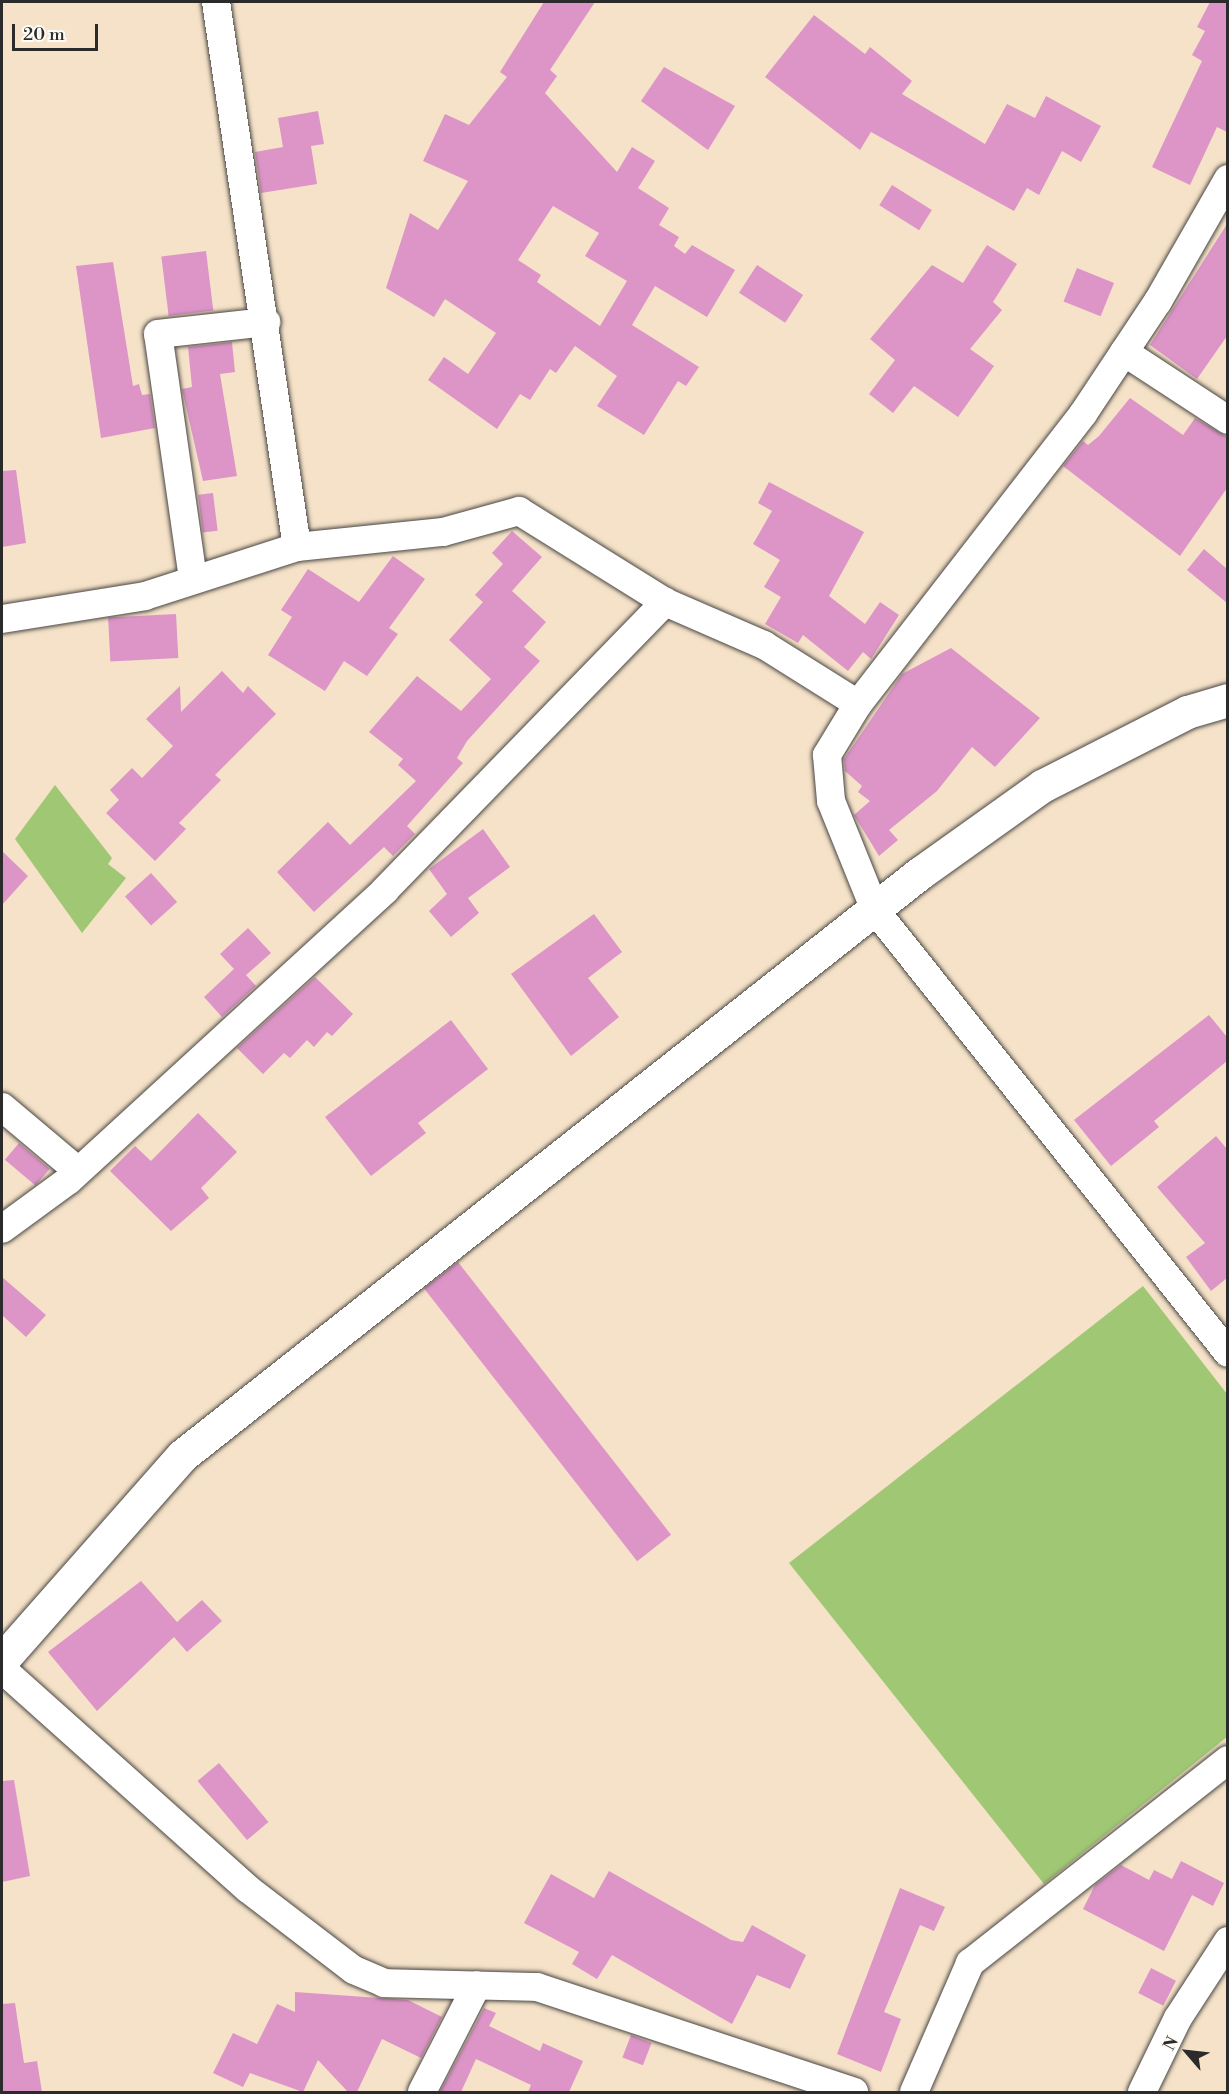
<!DOCTYPE html>
<html>
<head>
<meta charset="utf-8">
<style>
	body { margin:0 }
	#map { position:relative; width:1229px; height:2094px; overflow:hidden; background:#f5e2c8; font-family:"Libre Bodoni",serif }
	div>[style] { position:absolute }
	.green>* { inset:0; background:#a0c874 }
	.building>* { inset:0; background:#dd95c8; transform-origin:0 0 }
	.roads { filter:drop-shadow(0 0 2px #494643) drop-shadow(0 0 2px #494643) }
	.street>* { height:28px; margin:-14px; padding:0 14px; transform-origin:14px; border-radius:14px; background:#fff }
	.secondary>* { height:33px; margin:-16.5px; padding:0 16.5px; transform-origin:16.5px; border-radius:16.5px; background:#fff }
	span { translate:-50% -50%; white-space:nowrap; text-align:center; line-height:1.15; -webkit-text-stroke:6px #fdfcf7; paint-order:stroke }
	.frame { position:absolute; inset:0; border:3px solid #2b2b2b; pointer-events:none }
	.north { position:absolute; left:1157px; top:2022px; width:60px; height:60px; -webkit-text-stroke:4px #fdfcf7; paint-order:stroke; rotate:298deg; font-size:16px; font-weight:700; line-height:24px; text-align:center; color:#2b2b2b }
	.north::after { content:''; display:block; margin:auto; width:21px; height:27px; background:#2b2b2b; clip-path:polygon(50% 0,100% 100%,50% 72%,0 100%) }
	.scale { position:absolute; left:12px; top:24px; width:86px; height:27px; box-sizing:border-box; border:3px solid #2b2b2b; border-top:0; padding-left:8px; font-size:18px; line-height:21px; white-space:nowrap; color:#2b2b2b; -webkit-text-stroke:4px #fdfcf7; paint-order:stroke }
</style>
</head>
<body>
<div id="map">
	<div class="green">
		<i style="clip-path:polygon(55px 785px,112px 858px,108px 864px,126px 878px,82px 933px,15px 839px)"></i>
		<i style="clip-path:polygon(1143px 1286px,1227px 1394px,1227px 1737px,1044px 1884px,789px 1563px)"></i>
	</div>
	<div class="building">
		<i style="clip-path:polygon(evenodd,544px 2px,595px 2px,550px 70px,557px 76px,545px 93px,617px 172px,632px 147px,655px 161px,638px 188px,669px 208px,659px 225px,679px 237px,674px 246px,685px 254px,692px 245px,735px 270px,707px 317px,655px 286px,632px 325px,699px 367px,686px 386px,678px 381px,644px 435px,597px 406px,617px 376px,575px 346px,556px 373px,550px 369px,530px 400px,520px 394px,497px 429px,428px 380px,444px 357px,468px 374px,496px 333px,445px 299px,434px 317px,386px 288px,410px 213px,438px 230px,468px 181px,423px 161px,445px 114px,469px 125px,507px 77px,500px 72px,544px 2px,553px 206px,599px 233px,585px 256px,627px 281px,600px 326px,537px 282px,541px 275px,518px 260px,553px 206px)"></i>
		<i style="clip-path:polygon(1210px 2px,1227px 2px,1227px 132px,1217px 127px,1190px 185px,1152px 167px,1202px 61px,1192px 55px,1205px 31px,1197px 27px)"></i>
		<i style="clip-path:polygon(814px 15px,865px 54px,870px 47px,912px 81px,902px 94px,985px 144px,1007px 104px,1035px 118px,1046px 96px,1101px 126px,1081px 162px,1062px 151px,1039px 195px,1027px 188px,1014px 211px,871px 132px,860px 150px,765px 77px)"></i>
		<i style="clip-path:polygon(664px 67px,735px 106px,708px 150px,641px 101px)"></i>
		<i style="clip-path:polygon(318px 111px,324px 144px,311px 146px,317px 184px,261px 193px,255px 152px,283px 147px,278px 118px)"></i>
		<i style="left:892px;top:185px;width:47px;height:24px;rotate:32deg"></i>
		<i style="clip-path:polygon(1227px 224px,1227px 336px,1197px 379px,1150px 345px)"></i>
		<i style="clip-path:polygon(987px 245px,1017px 264px,993px 302px,1002px 310px,970px 349px,994px 366px,958px 417px,914px 386px,893px 413px,869px 394px,895px 360px,870px 339px,932px 265px,963px 283px)"></i>
		<i style="left:206px;top:251px;width:60px;height:45px;rotate:83deg"></i>
		<i style="clip-path:polygon(113px 262px,133px 386px,139px 384px,142px 395px,150px 394px,155px 428px,101px 438px,76px 266px)"></i>
		<i style="left:757px;top:265px;width:55px;height:33px;rotate:33deg"></i>
		<i style="left:1077px;top:268px;width:40px;height:36px;rotate:22deg"></i>
		<i style="clip-path:polygon(232px 342px,235px 372px,220px 374px,237px 476px,203px 481px,182px 389px,192px 387px,188px 347px)"></i>
		<i style="clip-path:polygon(1130px 398px,1183px 435px,1195px 418px,1227px 437px,1227px 488px,1180px 556px,1063px 466px,1083px 441px,1088px 445px,1099px 436px)"></i>
		<i style="clip-path:polygon(16px 470px,26px 543px,2px 547px,2px 471px)"></i>
		<i style="clip-path:polygon(769px 482px,864px 532px,829px 596px,865px 624px,880px 602px,899px 615px,871px 659px,863px 652px,848px 671px,803px 635px,798px 643px,765px 624px,781px 597px,764px 587px,780px 560px,753px 544px,772px 511px,758px 503px)"></i>
		<i style="left:213px;top:493px;width:38px;height:15px;rotate:83deg"></i>
		<i style="clip-path:polygon(512px 531px,542px 557px,512px 591px,546px 622px,524px 647px,540px 661px,467px 741px,457px 758px,463px 763px,407px 826px,415px 834px,393px 856px,384px 847px,314px 912px,277px 872px,328px 822px,350px 845px,416px 781px,398px 765px,403px 759px,369px 732px,417px 676px,461px 711px,491px 679px,449px 640px,483px 602px,475px 595px,503px 564px,492px 553px)"></i>
		<i style="clip-path:polygon(1204px 549px,1227px 569px,1227px 603px,1187px 570px)"></i>
		<i style="clip-path:polygon(393px 556px,425px 579px,389px 628px,398px 634px,367px 676px,344px 661px,325px 691px,268px 655px,292px 617px,281px 610px,308px 569px,359px 602px)"></i>
		<i style="left:176px;top:614px;width:44px;height:68px;rotate:87deg"></i>
		<i style="clip-path:polygon(951px 648px,1040px 718px,995px 767px,972px 747px,937px 791px,889px 830px,898px 840px,879px 856px,854px 815px,870px 801px,858px 792px,862px 786px,845px 771px,844px 759px,902px 674px)"></i>
		<i style="clip-path:polygon(222px 671px,243px 693px,248px 686px,276px 714px,215px 775px,221px 780px,179px 823px,186px 829px,155px 861px,106px 813px,119px 800px,110px 790px,132px 768px,142px 778px,173px 746px,146px 719px,180px 686px,181px 712px)"></i>
		<i style="clip-path:polygon(483px 829px,510px 867px,468px 898px,479px 913px,451px 937px,429px 911px,447px 894px,429px 869px)"></i>
		<i style="clip-path:polygon(2px 851px,28px 876px,2px 905px)"></i>
		<i style="left:151px;top:873px;width:39px;height:35px;rotate:48deg"></i>
		<i style="clip-path:polygon(594px 914px,622px 952px,588px 978px,619px 1017px,571px 1056px,511px 974px)"></i>
		<i style="clip-path:polygon(248px 928px,271px 953px,246px 975px,256px 986px,222px 1017px,204px 997px,234px 969px,220px 954px)"></i>
		<i style="clip-path:polygon(315px 977px,353px 1014px,332px 1036px,327px 1032px,314px 1047px,307px 1040px,290px 1058px,284px 1053px,263px 1074px,237px 1048px)"></i>
		<i style="clip-path:polygon(1209px 1015px,1227px 1037px,1227px 1061px,1154px 1121px,1159px 1127px,1111px 1166px,1074px 1120px)"></i>
		<i style="clip-path:polygon(451px 1020px,488px 1069px,418px 1123px,426px 1133px,371px 1176px,325px 1117px)"></i>
		<i style="clip-path:polygon(198px 1113px,237px 1152px,201px 1188px,209px 1198px,171px 1231px,110px 1171px,135px 1146px,151px 1161px)"></i>
		<i style="clip-path:polygon(1216px 1136px,1227px 1149px,1227px 1278px,1211px 1291px,1186px 1257px,1205px 1243px,1157px 1187px)"></i>
		<i style="left:19px;top:1143px;width:40px;height:22px;rotate:40deg"></i>
		<i style="left:458px;top:1262px;width:346px;height:43px;rotate:52deg"></i>
		<i style="clip-path:polygon(2px 1277px,46px 1315px,26px 1337px,2px 1315px)"></i>
		<i style="clip-path:polygon(141px 1581px,177px 1622px,202px 1600px,222px 1621px,187px 1652px,174px 1637px,97px 1711px,48px 1652px)"></i>
		<i style="left:219px;top:1763px;width:77px;height:28px;rotate:50deg"></i>
		<i style="clip-path:polygon(14px 1780px,30px 1876px,2px 1882px,2px 1781px)"></i>
		<i style="clip-path:polygon(1181px 1861px,1224px 1883px,1213px 1906px,1192px 1895px,1164px 1951px,1083px 1909px,1095px 1885px,1121px 1865px,1149px 1880px,1154px 1870px,1172px 1879px)"></i>
		<i style="clip-path:polygon(609px 1871px,731px 1940px,743px 1942px,752px 1925px,806px 1955px,790px 1989px,757px 1975px,732px 2024px,612px 1955px,597px 1979px,572px 1964px,579px 1952px,524px 1923px,551px 1874px,594px 1898px)"></i>
		<i style="clip-path:polygon(900px 1888px,945px 1907px,934px 1931px,920px 1925px,884px 2012px,901px 2019px,881px 2072px,837px 2054px)"></i>
		<i style="left:1151px;top:1968px;width:28px;height:28px;rotate:27deg"></i>
		<i style="clip-path:polygon(295px 1992px,408px 2000px,442px 2017px,421px 2058px,382px 2039px,357px 2092px,348px 2092px,318px 2060px,303px 2092px,250px 2073px,243px 2087px,213px 2073px,233px 2033px,257px 2044px,277px 2004px,295px 2012px)"></i>
		<i style="clip-path:polygon(15px 2003px,24px 2063px,37px 2061px,42px 2092px,2px 2092px,2px 2004px)"></i>
		<i style="clip-path:polygon(484px 2008px,496px 2013px,489px 2026px,540px 2051px,543px 2043px,583px 2061px,569px 2092px,528px 2092px,531px 2085px,476px 2059px,461px 2092px,440px 2092px)"></i>
		<i style="left:631px;top:2035px;width:22px;height:24px;rotate:21deg"></i>
	</div>
	<div class="roads">
		<div class="street">
			<i style="left:216px;top:2px;width:551px;rotate:81.55deg"></i>
			<i style="left:1228px;top:179px;width:141px;rotate:119.8deg"></i>
			<i style="left:1158px;top:301px;width:136px;rotate:123.6deg"></i>
			<i style="left:1083px;top:414px;width:367px;rotate:127.8deg"></i>
			<i style="left:858px;top:704px;width:60px;rotate:121.3deg"></i>
			<i style="left:827px;top:755px;width:46px;rotate:85deg"></i>
			<i style="left:831px;top:801px;width:118px;rotate:68deg"></i>
			<i style="left:875px;top:910px;width:566px;rotate:51.45deg"></i>
			<i style="left:1124px;top:352px;width:124px;rotate:33.2deg"></i>
			<i style="left:193px;top:579px;width:247px;rotate:-98.1deg"></i>
			<i style="left:158px;top:334px;width:109px;rotate:-6.3deg"></i>
			<i style="left:2px;top:619px;width:145px;rotate:-9.1deg"></i>
			<i style="left:145px;top:596px;width:160px;rotate:-17.9deg"></i>
			<i style="left:297px;top:547px;width:147px;rotate:-5.9deg"></i>
			<i style="left:443px;top:532px;width:79px;rotate:-15.4deg"></i>
			<i style="left:519px;top:511px;width:172px;rotate:31.9deg"></i>
			<i style="left:665px;top:602px;width:108px;rotate:23.5deg"></i>
			<i style="left:764px;top:645px;width:111px;rotate:32.1deg"></i>
			<i style="left:2px;top:1107px;width:99px;rotate:40.1deg"></i>
			<i style="left:2px;top:1229px;width:83px;rotate:-36.2deg"></i>
			<i style="left:69px;top:1180px;width:429px;rotate:-42.5deg"></i>
			<i style="left:385px;top:890px;width:402px;rotate:-45.8deg"></i>
			<i style="left:2px;top:1669px;width:330px;rotate:41.8deg"></i>
			<i style="left:248px;top:1889px;width:133px;rotate:37.4deg"></i>
			<i style="left:354px;top:1970px;width:33px;rotate:23deg"></i>
			<i style="left:384px;top:1983px;width:153px;rotate:1.5deg"></i>
			<i style="left:537px;top:1987px;width:334px;rotate:18.3deg"></i>
			<i style="left:422px;top:2092px;width:120px;rotate:-62.8deg"></i>
			<i style="left:914px;top:2092px;width:141px;rotate:-66.5deg"></i>
			<i style="left:970px;top:1963px;width:328px;rotate:-38.2deg"></i>
			<i style="left:1142px;top:2092px;width:82px;rotate:-64.1deg"></i>
			<i style="left:1178px;top:2018px;width:92px;rotate:-57deg"></i>
		</div>
		<div class="secondary">
			<i style="left:2px;top:1660px;width:273px;rotate:-48.6deg"></i>
			<i style="left:183px;top:1455px;width:939px;rotate:-38.3deg"></i>
			<i style="left:920px;top:873px;width:150px;rotate:-35.5deg"></i>
			<i style="left:1042px;top:786px;width:163px;rotate:-27deg"></i>
			<i style="left:1187px;top:712px;width:43px;rotate:-16.3deg"></i>
		</div>
	</div>
	<div class="frame"></div>
	<div class="north">N</div>
	<div class="scale">20 m</div>
</div>
</body>
</html>
